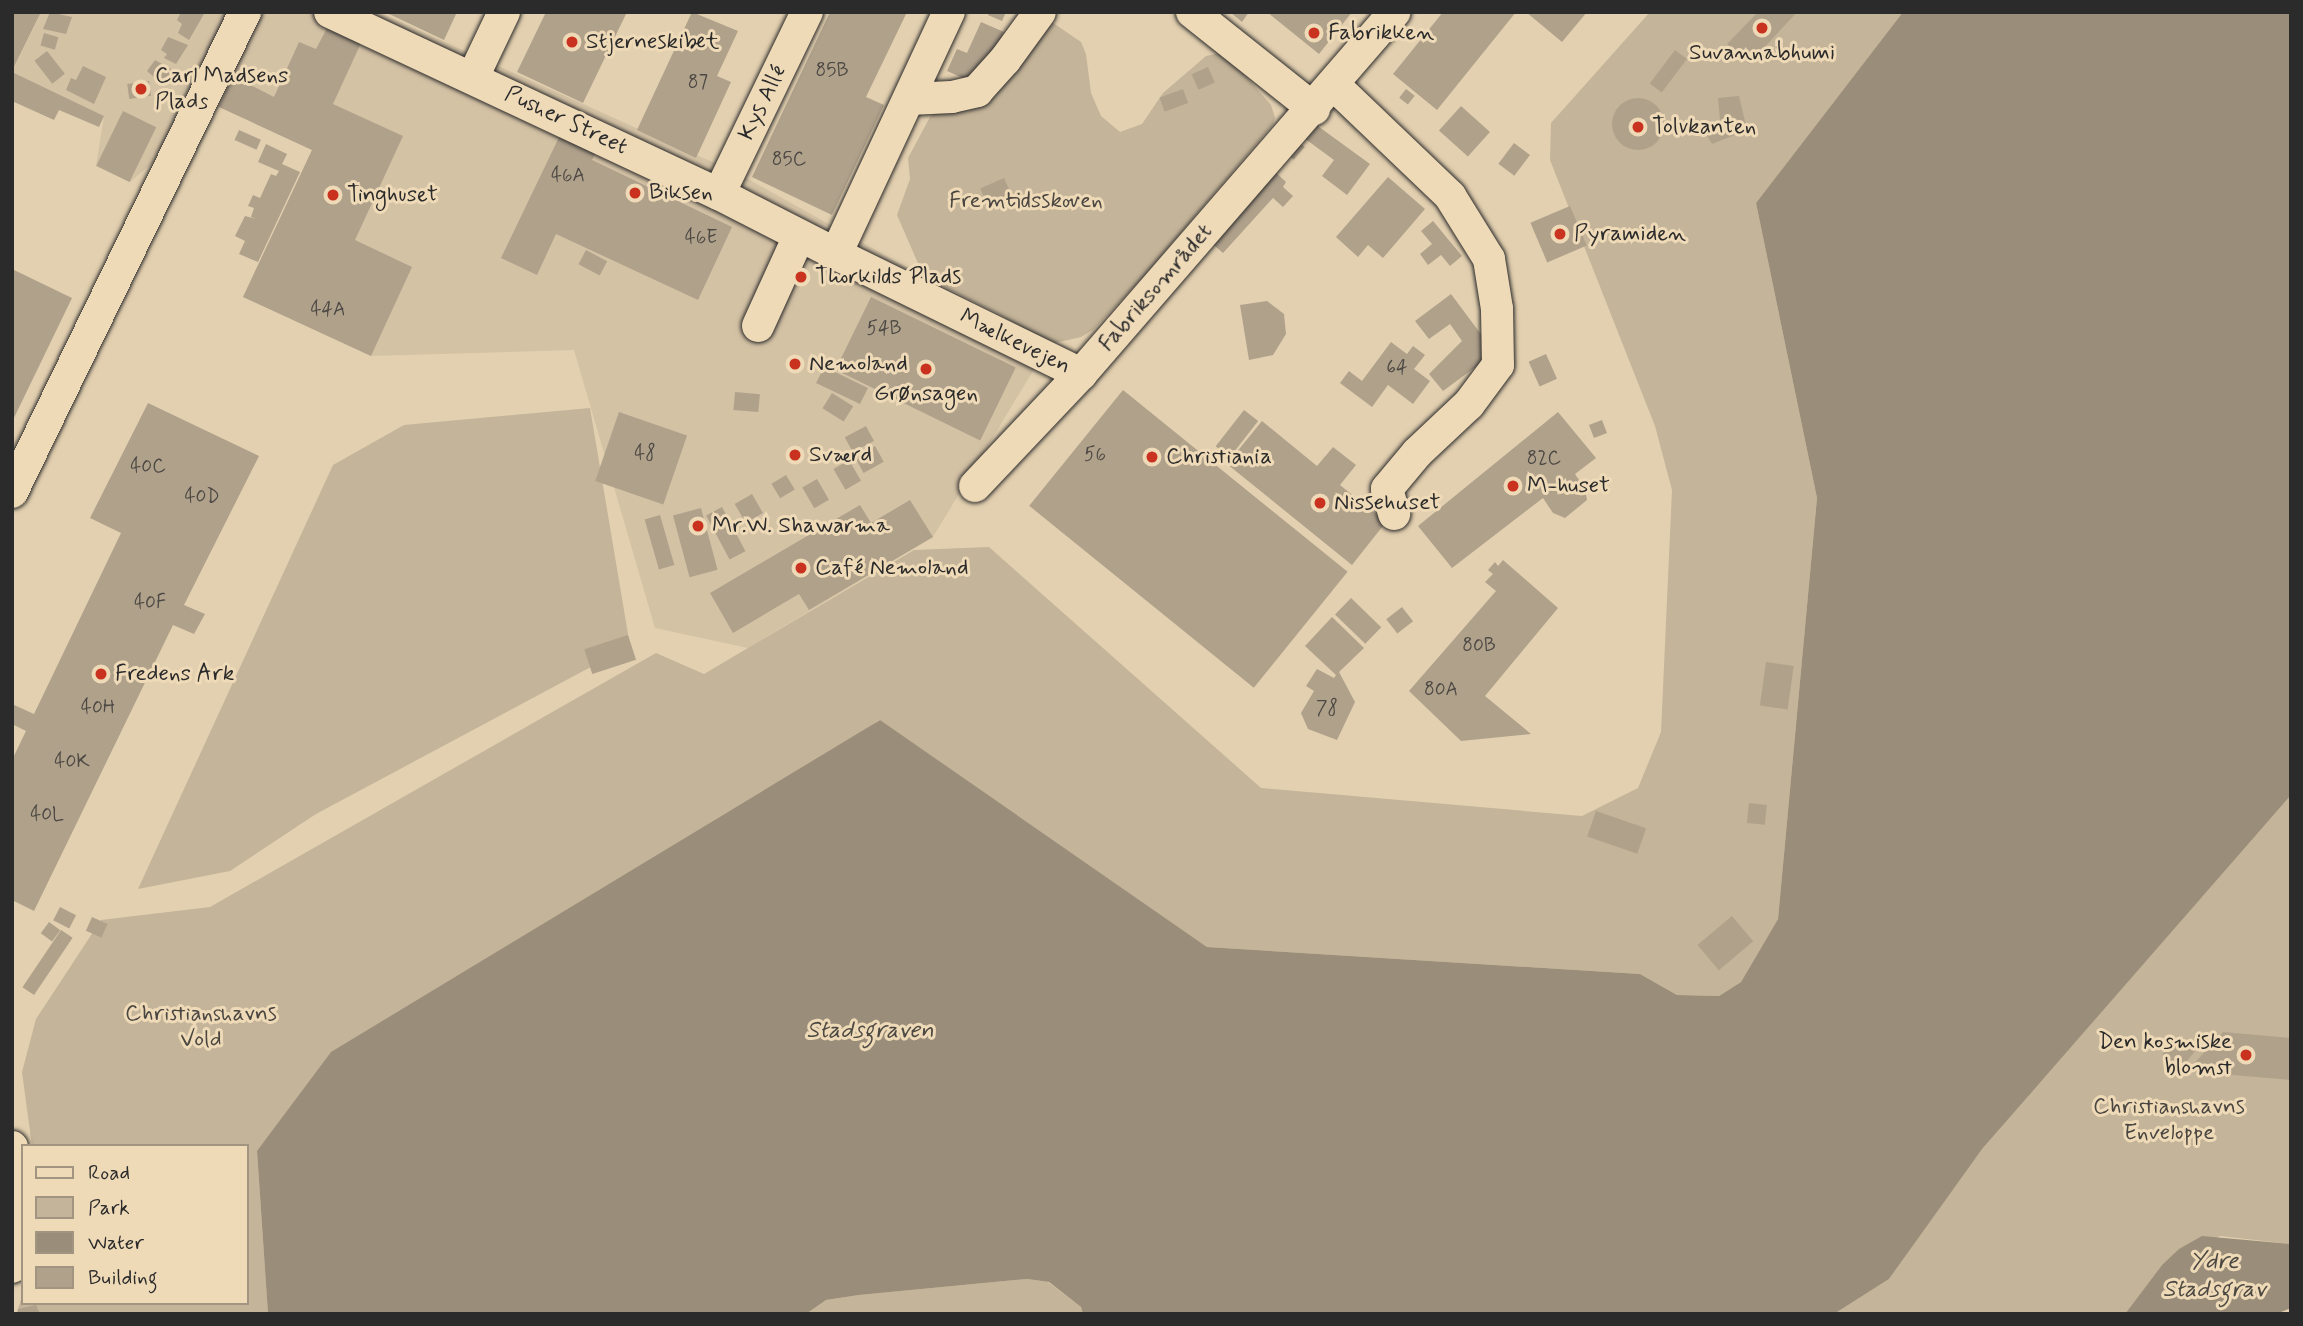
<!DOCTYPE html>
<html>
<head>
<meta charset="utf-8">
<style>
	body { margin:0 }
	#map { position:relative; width:2303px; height:1326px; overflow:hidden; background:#e3d0b0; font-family:Mynerve,sans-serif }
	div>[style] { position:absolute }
	.built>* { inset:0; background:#d4c2a5 }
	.green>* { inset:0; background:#c4b499 }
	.water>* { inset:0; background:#9a8e7b }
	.building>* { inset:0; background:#b0a18b; transform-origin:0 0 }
	.round { border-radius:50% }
	.roads { filter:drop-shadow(0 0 2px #2b2b2b) drop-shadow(0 0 2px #2b2b2b) }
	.street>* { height:32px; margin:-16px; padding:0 16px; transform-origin:16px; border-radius:16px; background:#efdab8 }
	.dots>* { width:19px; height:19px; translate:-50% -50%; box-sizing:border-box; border:4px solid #efdab8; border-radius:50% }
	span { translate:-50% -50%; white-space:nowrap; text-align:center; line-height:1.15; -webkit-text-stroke:6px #efdab8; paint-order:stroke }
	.number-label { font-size:19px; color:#4c4843 }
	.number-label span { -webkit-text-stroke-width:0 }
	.poi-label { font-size:23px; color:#2b2b2b }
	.left { translate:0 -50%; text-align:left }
	.right { translate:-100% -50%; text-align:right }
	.street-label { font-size:23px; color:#2b2b2b }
	.park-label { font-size:23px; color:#4a4641 }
	.water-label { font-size:24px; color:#4c4943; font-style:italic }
	.frame { position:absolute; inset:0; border:14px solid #2b2b2b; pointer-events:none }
	.legend { position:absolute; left:21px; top:1144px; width:228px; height:161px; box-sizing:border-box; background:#efdab8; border:2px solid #a19480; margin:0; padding:9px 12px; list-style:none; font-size:21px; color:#2b2b2b }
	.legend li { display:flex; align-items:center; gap:14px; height:35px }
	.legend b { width:35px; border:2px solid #a19480 }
</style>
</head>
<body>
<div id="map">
	<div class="built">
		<i style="clip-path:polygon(28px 12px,378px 12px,739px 174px,1048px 346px,933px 537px,748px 648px,655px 628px,574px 350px,371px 356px,243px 297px,312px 150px,219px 107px,130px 182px,96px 166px,104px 116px,12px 72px,39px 17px)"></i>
	</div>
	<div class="green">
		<i style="clip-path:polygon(1650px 12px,1903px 12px,1756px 203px,1817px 498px,1778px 919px,1741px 982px,1719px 996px,1677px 995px,1640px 974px,1207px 947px,879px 720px,257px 1151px,268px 1314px,16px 1314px,23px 1294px,23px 1303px,247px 1303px,247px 1146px,32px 1146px,22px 1072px,36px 1019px,101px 920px,210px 907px,656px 653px,704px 674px,914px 550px,989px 547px,1261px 788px,1582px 816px,1638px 788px,1661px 732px,1672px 490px,1655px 426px,1550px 160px,1551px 123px)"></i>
		<i style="clip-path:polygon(1043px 16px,1081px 42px,1086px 54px,1091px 93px,1101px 116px,1120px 132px,1142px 124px,1163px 93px,1206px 56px,1220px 53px,1236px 65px,1271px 105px,1275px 118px,1273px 124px,1144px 276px,1093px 330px,1081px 337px,1055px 343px,1044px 342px,1003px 316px,924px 277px,897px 215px,910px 179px,908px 158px,930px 117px)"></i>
		<i style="clip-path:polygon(590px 408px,630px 646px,316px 814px,230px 871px,138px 889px,333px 465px,404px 425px)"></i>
		<i style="clip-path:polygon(2291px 795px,2291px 1244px,2220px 1236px,2162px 1265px,2125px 1314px,1834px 1314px,1889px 1279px,1981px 1149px)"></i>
		<i style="clip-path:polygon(1027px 1279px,1048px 1282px,1081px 1307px,1083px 1314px,806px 1314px,826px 1300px,859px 1295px)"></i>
	</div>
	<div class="water">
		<i style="clip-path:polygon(1903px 12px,2291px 12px,2291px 795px,1982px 1149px,1889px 1279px,1834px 1314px,1083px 1314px,1081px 1307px,1049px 1282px,1027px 1279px,859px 1295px,826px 1300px,806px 1314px,268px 1314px,257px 1151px,331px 1052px,880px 720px,1207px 947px,1640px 974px,1677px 995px,1719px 996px,1741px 982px,1778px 919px,1817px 498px,1756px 203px)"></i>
		<i style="clip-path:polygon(2202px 1236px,2291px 1244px,2291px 1308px,2276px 1314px,2125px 1314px,2162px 1265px,2179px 1249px)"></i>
	</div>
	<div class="building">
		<i style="clip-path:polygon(12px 12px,41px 12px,12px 71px)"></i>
		<i style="clip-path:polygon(50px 12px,72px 17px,66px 34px,43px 29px)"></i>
		<i style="clip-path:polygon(181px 12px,204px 14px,189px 40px,178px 33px,182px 24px,177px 20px)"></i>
		<i style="clip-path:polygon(385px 12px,457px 12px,444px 40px)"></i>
		<i style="clip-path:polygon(546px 12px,627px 12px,583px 103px,517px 72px)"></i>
		<i style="clip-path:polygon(692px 12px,738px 31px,717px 76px,731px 82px,696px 158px,637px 130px)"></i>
		<i style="clip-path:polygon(830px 12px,907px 12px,866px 97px,884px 105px,832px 215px,752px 177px)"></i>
		<i style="clip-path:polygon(989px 12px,1006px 12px,1002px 21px,988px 15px)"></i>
		<i style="clip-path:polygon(1230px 12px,1249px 12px,1242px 22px)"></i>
		<i style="clip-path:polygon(1267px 12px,1352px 12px,1319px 54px)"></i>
		<i style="clip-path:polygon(1443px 12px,1516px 12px,1437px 110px,1393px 74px)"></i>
		<i style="clip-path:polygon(1526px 12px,1587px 12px,1562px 42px)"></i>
		<i style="clip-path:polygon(1758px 12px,1797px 12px,1749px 64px,1727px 44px)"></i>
		<i style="clip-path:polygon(981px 22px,1004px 32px,984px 74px,970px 81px,947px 71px,957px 49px,967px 53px)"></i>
		<i style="clip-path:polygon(327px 28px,361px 43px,333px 104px,403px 136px,355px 240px,412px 267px,371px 356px,243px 297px,312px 150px,219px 107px,233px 76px,274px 97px,299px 42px,316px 49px)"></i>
		<i style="left:44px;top:33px;width:15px;height:13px;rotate:16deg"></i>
		<i style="clip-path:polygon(168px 37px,188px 45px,176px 64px,164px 58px,167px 54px,161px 50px)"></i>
		<i style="left:1675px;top:50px;width:15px;height:42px;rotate:37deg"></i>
		<i style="left:47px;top:51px;width:29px;height:16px;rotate:52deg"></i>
		<i style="clip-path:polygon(155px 60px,173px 70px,162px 84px,147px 71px)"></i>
		<i style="clip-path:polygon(83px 66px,106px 77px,94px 104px,66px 90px,71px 78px,76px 80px)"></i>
		<i style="left:1208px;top:67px;width:17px;height:18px;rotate:66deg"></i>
		<i style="clip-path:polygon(12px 72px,104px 116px,99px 127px,59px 110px,54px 120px,12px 101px)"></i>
		<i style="left:149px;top:81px;width:15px;height:22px;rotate:82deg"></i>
		<i style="left:1183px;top:89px;width:15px;height:25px;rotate:70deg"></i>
		<i style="left:1406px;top:89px;width:11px;height:11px;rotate:38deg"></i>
		<i style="clip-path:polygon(1739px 96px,1747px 130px,1712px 144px,1703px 129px,1720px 120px,1718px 98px)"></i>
		<i class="round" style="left:1612px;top:98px;width:52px;height:52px"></i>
		<i style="left:1461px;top:106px;width:39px;height:33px;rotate:42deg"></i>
		<i style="left:123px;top:111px;width:37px;height:61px;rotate:26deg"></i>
		<i style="clip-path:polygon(1315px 124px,1370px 164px,1347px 195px,1322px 176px,1334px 160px,1304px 138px)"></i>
		<i style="left:239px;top:130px;width:24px;height:11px;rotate:24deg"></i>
		<i style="clip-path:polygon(561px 133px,597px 150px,592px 160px,732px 227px,698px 300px,556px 234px,537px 275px,501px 258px)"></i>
		<i style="left:1298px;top:141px;width:9px;height:17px;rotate:41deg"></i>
		<i style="left:1514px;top:143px;width:20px;height:26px;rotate:37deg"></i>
		<i style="clip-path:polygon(266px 144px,287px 154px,282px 164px,300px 172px,258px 262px,239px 254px,245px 241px,235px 236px,245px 216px,256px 219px,251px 217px,254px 208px,248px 206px,253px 195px,260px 198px,271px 174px,276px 176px,279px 171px,258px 162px)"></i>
		<i style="clip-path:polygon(1271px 168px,1286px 182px,1283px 187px,1293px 196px,1283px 207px,1273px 198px,1223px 253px,1207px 239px)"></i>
		<i style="clip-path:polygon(1388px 177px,1425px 209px,1383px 258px,1368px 245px,1358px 257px,1336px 237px)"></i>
		<i style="left:1004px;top:178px;width:24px;height:26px;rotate:66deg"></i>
		<i style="left:1570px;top:206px;width:43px;height:43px;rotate:67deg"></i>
		<i style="clip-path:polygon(1433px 221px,1462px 256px,1450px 266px,1441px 255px,1428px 265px,1420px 254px,1432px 244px,1421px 231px)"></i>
		<i style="left:586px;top:250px;width:24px;height:16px;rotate:28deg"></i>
		<i style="clip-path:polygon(12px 269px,72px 298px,12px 422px)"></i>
		<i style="clip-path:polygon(1451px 294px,1486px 341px,1485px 360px,1443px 391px,1429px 374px,1462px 341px,1450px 324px,1429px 339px,1415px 321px)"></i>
		<i style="left:871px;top:297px;width:161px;height:81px;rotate:26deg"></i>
		<i style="clip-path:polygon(1267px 301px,1284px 314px,1286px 334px,1273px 355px,1249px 360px,1240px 305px)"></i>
		<i style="clip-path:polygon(1391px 342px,1407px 354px,1413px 346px,1425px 355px,1414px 369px,1430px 381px,1413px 404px,1388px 385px,1372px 407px,1340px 383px,1349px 371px,1362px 381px)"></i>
		<i style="left:1546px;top:354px;width:27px;height:19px;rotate:66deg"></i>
		<i style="clip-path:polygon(826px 363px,833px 366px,831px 370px,868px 388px,860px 404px,816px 383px)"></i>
		<i style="left:1123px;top:390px;width:289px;height:149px;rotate:39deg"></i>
		<i style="left:735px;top:392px;width:25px;height:18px;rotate:5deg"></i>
		<i style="left:832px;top:393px;width:25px;height:18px;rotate:32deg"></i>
		<i style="clip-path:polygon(148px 403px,259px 456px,184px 605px,205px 614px,194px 634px,173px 625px,34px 911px,12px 900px,12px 760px,26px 731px,12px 724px,12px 704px,34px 714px,121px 533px,90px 518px)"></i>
		<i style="left:1244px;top:410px;width:18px;height:46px;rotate:38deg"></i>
		<i style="left:619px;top:412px;width:72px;height:73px;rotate:19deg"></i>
		<i style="clip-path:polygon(1558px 412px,1596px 458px,1575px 474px,1585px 489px,1587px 500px,1565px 518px,1553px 513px,1543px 498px,1452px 568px,1418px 526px)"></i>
		<i style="left:1602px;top:420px;width:14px;height:14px;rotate:69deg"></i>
		<i style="clip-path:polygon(1262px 421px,1317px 466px,1333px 447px,1356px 465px,1340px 485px,1386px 522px,1352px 565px,1227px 464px)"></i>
		<i style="left:866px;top:426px;width:17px;height:24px;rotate:62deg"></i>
		<i style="left:875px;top:446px;width:18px;height:23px;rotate:61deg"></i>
		<i style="left:849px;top:460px;width:24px;height:18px;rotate:60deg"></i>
		<i style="left:786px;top:475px;width:17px;height:17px;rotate:59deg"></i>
		<i style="left:817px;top:479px;width:24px;height:17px;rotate:60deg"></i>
		<i style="left:752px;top:494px;width:22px;height:20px;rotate:60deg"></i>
		<i style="clip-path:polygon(910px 500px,933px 537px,809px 610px,799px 594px,733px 633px,710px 593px,860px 505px,871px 523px)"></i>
		<i style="left:722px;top:507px;width:50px;height:18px;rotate:62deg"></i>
		<i style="left:701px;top:508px;width:64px;height:29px;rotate:75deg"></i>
		<i style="left:660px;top:515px;width:52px;height:16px;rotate:74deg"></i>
		<i style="clip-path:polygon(1503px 560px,1558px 608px,1485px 696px,1531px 734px,1461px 741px,1409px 691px,1496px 591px,1485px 582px,1493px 574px,1488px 570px,1495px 562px,1498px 566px)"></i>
		<i style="left:1351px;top:598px;width:42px;height:23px;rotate:44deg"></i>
		<i style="left:1402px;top:607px;width:18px;height:20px;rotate:52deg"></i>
		<i style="clip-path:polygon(1332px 617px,1364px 648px,1339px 672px,1355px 702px,1337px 740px,1308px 729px,1301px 713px,1314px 691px,1306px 686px,1317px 669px,1334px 678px,1336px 675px,1305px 646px)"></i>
		<i style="left:628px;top:635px;width:26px;height:46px;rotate:72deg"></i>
		<i style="left:1766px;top:662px;width:28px;height:44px;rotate:8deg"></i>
		<i style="left:1749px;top:803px;width:18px;height:20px;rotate:6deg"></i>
		<i style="left:1596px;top:811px;width:53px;height:27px;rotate:19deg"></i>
		<i style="left:60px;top:907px;width:18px;height:15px;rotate:27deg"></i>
		<i style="left:1732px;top:916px;width:33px;height:45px;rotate:50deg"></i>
		<i style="left:92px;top:917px;width:17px;height:15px;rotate:24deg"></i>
		<i style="left:49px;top:922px;width:14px;height:14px;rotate:36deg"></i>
		<i style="left:61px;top:930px;width:14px;height:69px;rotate:34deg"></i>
		<i style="clip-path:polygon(2223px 1032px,2291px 1038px,2291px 1080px,2187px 1071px)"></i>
		<i style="left:2177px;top:1037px;width:23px;height:23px;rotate:40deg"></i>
		<i style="clip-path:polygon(36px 1305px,40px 1314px,18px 1314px,18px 1309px)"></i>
	</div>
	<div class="roads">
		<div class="street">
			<i style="left:330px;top:12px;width:429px;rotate:25.1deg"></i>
			<i style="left:719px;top:194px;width:131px;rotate:27.1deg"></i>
			<i style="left:836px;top:254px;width:267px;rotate:-65deg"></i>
			<i style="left:1192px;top:12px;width:156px;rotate:38.5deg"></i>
			<i style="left:473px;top:77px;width:72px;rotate:-64.5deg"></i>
			<i style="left:1334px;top:85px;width:161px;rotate:43.7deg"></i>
			<i style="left:1450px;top:196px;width:74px;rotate:58.2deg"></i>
			<i style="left:1489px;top:259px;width:51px;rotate:80.9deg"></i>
			<i style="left:1497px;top:309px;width:56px;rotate:89deg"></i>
			<i style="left:1498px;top:365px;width:49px;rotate:126.6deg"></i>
			<i style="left:1469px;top:404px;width:71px;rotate:136.7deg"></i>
			<i style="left:1417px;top:453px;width:47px;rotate:129.8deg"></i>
			<i style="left:1387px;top:489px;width:26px;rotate:74deg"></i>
			<i style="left:909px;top:99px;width:43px;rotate:-2.7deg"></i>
			<i style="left:952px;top:97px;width:26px;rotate:-13deg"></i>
			<i style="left:977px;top:91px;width:42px;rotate:-47.9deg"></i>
			<i style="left:1005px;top:60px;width:59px;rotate:-53.9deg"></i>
			<i style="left:719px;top:194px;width:202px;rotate:-64.2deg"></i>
			<i style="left:836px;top:254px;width:273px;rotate:26.1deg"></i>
			<i style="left:758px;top:326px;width:99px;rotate:-65.5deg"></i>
			<i style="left:975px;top:486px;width:154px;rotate:-46.6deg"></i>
			<i style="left:1081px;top:374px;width:479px;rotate:-49.1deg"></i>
			<i style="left:12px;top:492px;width:534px;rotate:-64.11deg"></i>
			<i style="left:12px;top:1147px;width:84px;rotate:82.5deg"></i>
			<i style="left:12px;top:1267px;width:31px;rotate:-69deg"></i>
		</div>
	</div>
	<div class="dots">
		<i style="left:1762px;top:28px;background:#c8321e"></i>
		<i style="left:1314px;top:33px;background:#c8321e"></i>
		<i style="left:572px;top:42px;background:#c8321e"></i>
		<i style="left:141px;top:89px;background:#c8321e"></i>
		<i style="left:1638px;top:127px;background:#c8321e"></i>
		<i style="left:635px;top:193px;background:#c8321e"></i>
		<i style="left:333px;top:195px;background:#c8321e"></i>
		<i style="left:1560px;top:234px;background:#c8321e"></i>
		<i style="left:801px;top:277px;background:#c8321e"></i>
		<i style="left:795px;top:364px;background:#c8321e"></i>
		<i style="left:926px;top:369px;background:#c8321e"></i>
		<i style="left:795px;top:455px;background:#c8321e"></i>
		<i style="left:1152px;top:457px;background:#c8321e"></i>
		<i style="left:1513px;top:486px;background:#c8321e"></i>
		<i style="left:1320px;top:503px;background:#c8321e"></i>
		<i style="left:698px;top:526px;background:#c8321e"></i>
		<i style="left:801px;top:568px;background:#c8321e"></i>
		<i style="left:101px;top:674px;background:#c8321e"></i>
		<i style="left:2246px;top:1055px;background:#c8321e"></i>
	</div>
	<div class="number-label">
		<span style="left:832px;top:71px">85B</span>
		<span style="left:698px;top:83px">87</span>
		<span style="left:789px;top:160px">85C</span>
		<span style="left:568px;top:176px">46A</span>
		<span style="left:701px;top:238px">46E</span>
		<span style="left:328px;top:310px">44A</span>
		<span style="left:884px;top:329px">54B</span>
		<span style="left:1397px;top:368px">64</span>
		<span style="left:645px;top:454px">48</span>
		<span style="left:1095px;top:455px">56</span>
		<span style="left:1544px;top:459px">82C</span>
		<span style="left:148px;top:467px">40C</span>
		<span style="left:202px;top:497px">40D</span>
		<span style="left:150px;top:603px">40F</span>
		<span style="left:1479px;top:646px">80B</span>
		<span style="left:1441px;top:690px">80A</span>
		<span style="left:98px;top:708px">40H</span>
		<span style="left:1327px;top:709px">78</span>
		<span style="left:72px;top:762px">40K</span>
		<span style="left:47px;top:815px">40L</span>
	</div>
	<div class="poi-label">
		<span class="left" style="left:1328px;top:33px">Fabrikken</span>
		<span class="left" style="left:586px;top:42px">Stjerneskibet</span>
		<span style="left:1762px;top:53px">Suvannabhumi</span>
		<span class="left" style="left:155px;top:89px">Carl Madsens<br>Plads</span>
		<span class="left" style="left:1652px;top:127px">Tolvkanten</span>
		<span class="left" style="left:649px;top:193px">Biksen</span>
		<span class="left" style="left:347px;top:195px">Tinghuset</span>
		<span class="left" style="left:1574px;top:234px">Pyramiden</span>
		<span class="left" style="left:815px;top:277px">Thorkilds Plads</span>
		<span class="left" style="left:809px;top:364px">Nemoland</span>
		<span style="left:926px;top:394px">Grønsagen</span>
		<span class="left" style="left:809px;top:455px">Sværd</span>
		<span class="left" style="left:1166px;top:457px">Christiania</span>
		<span class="left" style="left:1527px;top:486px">M-huset</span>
		<span class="left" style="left:1334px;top:503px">Nissehuset</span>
		<span class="left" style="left:712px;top:526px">Mr.W. Shawarma</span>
		<span class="left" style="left:815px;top:568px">Café Nemoland</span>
		<span class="left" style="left:115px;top:674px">Fredens Ark</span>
		<span class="right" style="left:2232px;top:1055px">Den kosmiske<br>blomst</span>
	</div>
	<div class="street-label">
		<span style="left:763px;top:103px;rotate:-64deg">Kys Allé</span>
		<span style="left:566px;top:121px;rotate:25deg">Pusher Street</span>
		<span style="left:1156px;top:288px;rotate:-49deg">Fabriksområdet</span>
		<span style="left:1015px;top:342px;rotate:26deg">Mælkevejen</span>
	</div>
	<div class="park-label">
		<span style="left:1026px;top:201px">Fremtidsskoven</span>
		<span style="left:201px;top:1027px">Christianshavns<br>Vold</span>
		<span style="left:2169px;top:1120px">Christianshavns<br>Enveloppe</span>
	</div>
	<div class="water-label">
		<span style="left:870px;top:1031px">Stadsgraven</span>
		<span style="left:2214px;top:1276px">Ydre<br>Stadsgrav</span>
	</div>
	<div class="frame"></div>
	<ul class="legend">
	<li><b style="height:9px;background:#efdab8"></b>Road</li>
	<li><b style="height:19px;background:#c4b499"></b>Park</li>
	<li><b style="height:19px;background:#9a8e7b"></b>Water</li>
	<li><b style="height:19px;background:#b0a18b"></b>Building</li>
	</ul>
</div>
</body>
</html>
